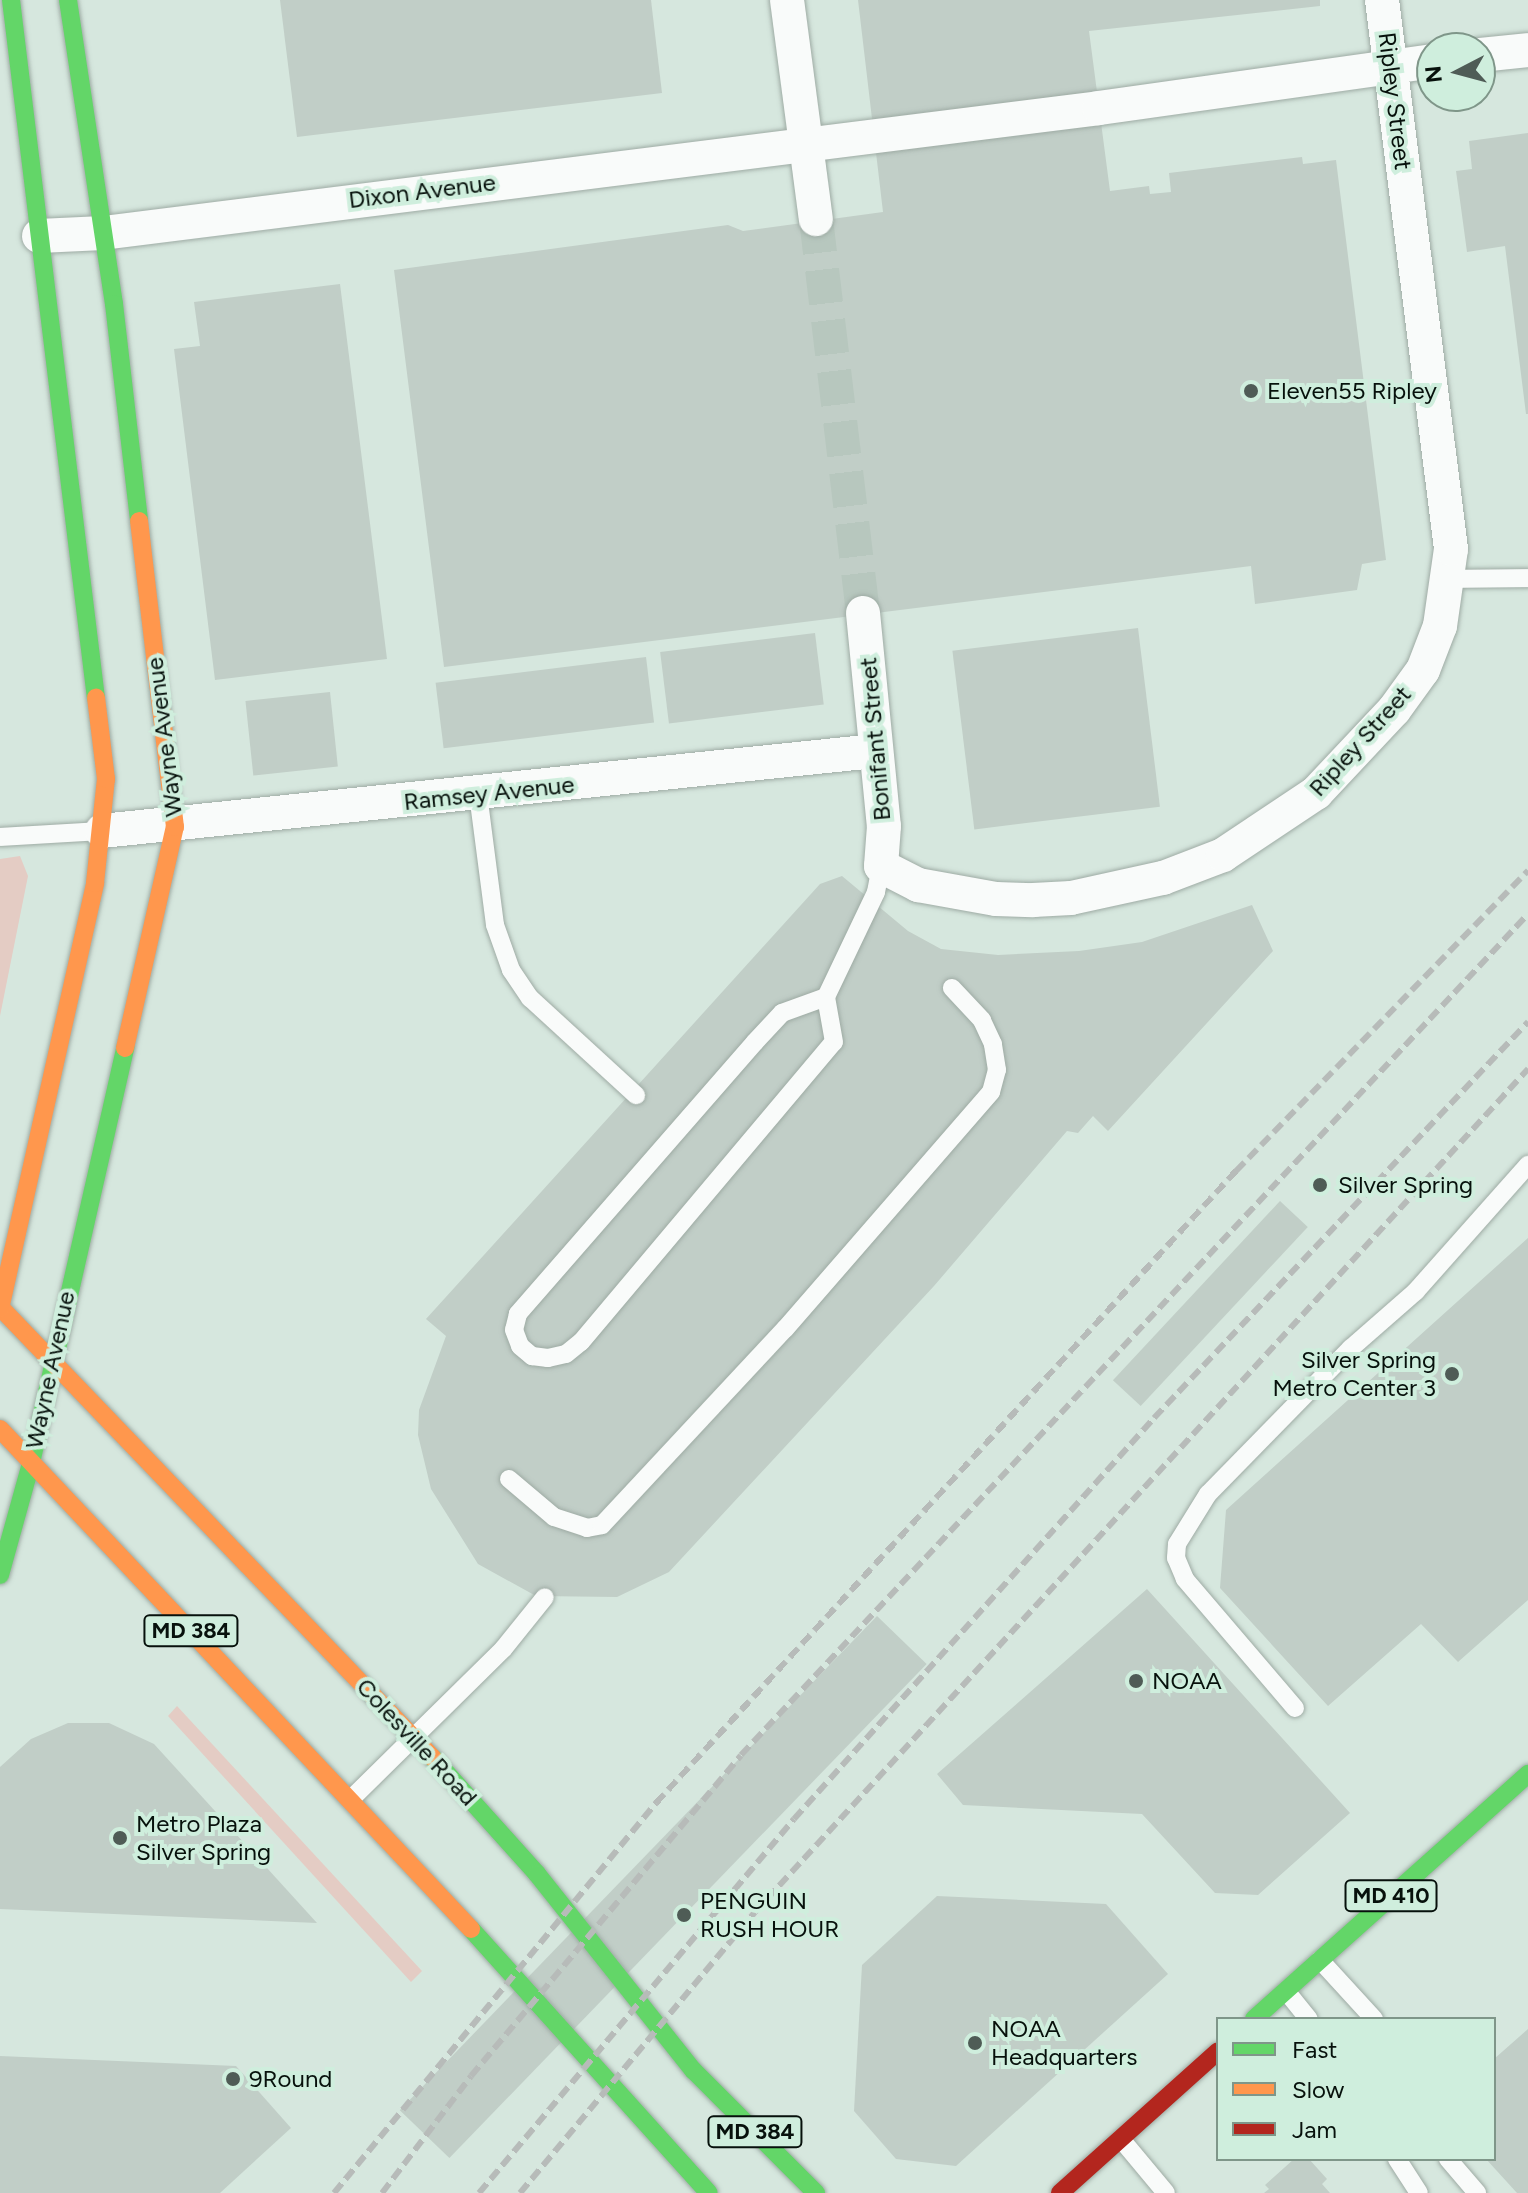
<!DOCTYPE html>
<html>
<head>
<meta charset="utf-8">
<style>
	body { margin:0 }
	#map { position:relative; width:1528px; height:2193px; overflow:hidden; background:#d6e7de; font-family:Figtree,sans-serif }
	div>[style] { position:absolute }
	.green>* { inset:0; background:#e4ccc4 }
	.building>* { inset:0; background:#c1cec7; transform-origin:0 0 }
	.street-tunnel>* { height:34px; margin-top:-17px; transform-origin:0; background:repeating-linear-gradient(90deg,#b7c7be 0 34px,transparent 0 51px) }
	.roads { filter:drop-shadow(0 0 2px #9eaba4) drop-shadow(0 0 2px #9eaba4) }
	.lane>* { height:18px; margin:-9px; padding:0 9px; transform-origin:9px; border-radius:9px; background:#f9fbfa }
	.street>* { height:34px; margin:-17px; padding:0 17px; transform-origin:17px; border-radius:17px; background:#f9fbfa }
	.fast>* { height:18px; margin:-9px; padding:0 9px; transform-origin:9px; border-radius:9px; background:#63d668 }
	.slow>* { height:18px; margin:-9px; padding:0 9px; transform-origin:9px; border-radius:9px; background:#ff974d }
	.jam>* { height:18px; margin:-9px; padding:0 9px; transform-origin:9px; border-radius:9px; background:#b3261e }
	.rail>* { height:6px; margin-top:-3px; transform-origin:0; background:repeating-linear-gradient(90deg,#b7bbb9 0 12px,transparent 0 18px) }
	.dots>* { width:22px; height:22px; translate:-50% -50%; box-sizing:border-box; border:4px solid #cfeedd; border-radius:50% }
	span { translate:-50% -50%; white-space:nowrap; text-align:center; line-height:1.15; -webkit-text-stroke:8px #cfeedd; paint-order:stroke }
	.shield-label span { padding:2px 6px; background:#cfeedd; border:2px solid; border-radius:6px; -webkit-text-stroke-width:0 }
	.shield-label { font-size:22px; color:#07110c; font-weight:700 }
	.street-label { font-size:24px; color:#07110c }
	.poi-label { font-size:24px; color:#07110c }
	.left { translate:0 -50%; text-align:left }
	.right { translate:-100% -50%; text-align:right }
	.legend { position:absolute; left:1216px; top:2017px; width:280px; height:144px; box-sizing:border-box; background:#cfeedd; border:2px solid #7f9689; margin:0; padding:10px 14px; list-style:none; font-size:24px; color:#07110c }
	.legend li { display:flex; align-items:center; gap:16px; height:40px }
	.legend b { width:40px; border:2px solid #7f9689 }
	.north { position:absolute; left:1416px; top:32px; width:80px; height:80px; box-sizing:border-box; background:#cfeedd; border:2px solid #7f9689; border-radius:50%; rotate:264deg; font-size:22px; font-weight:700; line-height:32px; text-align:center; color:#07110c }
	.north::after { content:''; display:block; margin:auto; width:28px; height:36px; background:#4f5c56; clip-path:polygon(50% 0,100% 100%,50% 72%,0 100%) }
</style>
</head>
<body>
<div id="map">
	<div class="green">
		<i style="clip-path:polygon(20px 856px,28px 876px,0 1016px,0 859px)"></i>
		<i style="clip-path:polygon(177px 1706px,422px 1971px,411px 1982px,168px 1716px)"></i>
	</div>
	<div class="building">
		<i style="clip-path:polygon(280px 0,651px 0,662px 93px,297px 137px)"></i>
		<i style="clip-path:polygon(858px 0,1320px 0,1320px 6px,1089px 31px,1110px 191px,1149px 186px,1150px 194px,1171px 192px,1169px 173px,1302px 157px,1303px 164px,1336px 160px,1386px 560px,1362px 564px,1357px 590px,1255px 604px,1251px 566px,444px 667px,394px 270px,728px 225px,743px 231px,883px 212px)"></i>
		<i style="clip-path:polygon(1528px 133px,1528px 414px,1526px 414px,1505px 246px,1467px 252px,1456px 171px,1472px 169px,1469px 141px)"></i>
		<i style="clip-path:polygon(340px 284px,387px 659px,215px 680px,174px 349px,200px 346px,194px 302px)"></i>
		<i style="left:1138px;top:628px;width:180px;height:187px;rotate:83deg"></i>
		<i style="left:815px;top:633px;width:72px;height:156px;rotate:83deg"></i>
		<i style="left:646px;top:657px;width:66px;height:212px;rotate:83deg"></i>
		<i style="left:330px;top:692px;width:75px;height:85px;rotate:84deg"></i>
		<i style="clip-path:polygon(842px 876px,908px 931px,941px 949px,998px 955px,1079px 951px,1142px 942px,1252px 905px,1273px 951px,1108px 1131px,1093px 1116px,1078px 1133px,1067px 1131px,934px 1286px,669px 1572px,617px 1597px,536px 1596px,478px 1564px,431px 1489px,418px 1435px,419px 1410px,446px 1336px,426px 1319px,820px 884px)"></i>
		<i style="left:1280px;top:1201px;width:38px;height:245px;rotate:43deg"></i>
		<i style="clip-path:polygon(1528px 1238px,1528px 1600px,1458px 1662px,1421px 1624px,1328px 1706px,1220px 1588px,1226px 1510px)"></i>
		<i style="clip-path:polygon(1147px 1589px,1350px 1813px,1258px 1895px,1215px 1893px,1142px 1814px,963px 1805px,937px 1774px)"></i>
		<i style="left:877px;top:1616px;width:69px;height:687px;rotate:44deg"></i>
		<i style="clip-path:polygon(68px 1723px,109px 1723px,154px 1744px,317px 1923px,0 1909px,0 1767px,31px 1739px)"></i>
		<i style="clip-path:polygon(937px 1896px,1106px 1904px,1168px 1974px,956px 2166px,896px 2159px,854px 2111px,862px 1965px)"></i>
		<i style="clip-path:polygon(1528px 2029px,1528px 2193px,1517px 2193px,1486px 2159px,1494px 2159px,1494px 2059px)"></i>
		<i style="clip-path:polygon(0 2056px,236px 2066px,291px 2128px,220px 2193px,0 2193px)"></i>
		<i style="clip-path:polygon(1294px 2159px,1309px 2159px,1327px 2179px,1322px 2184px,1330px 2193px,1264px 2193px,1269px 2189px,1265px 2185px)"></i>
	</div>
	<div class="street-tunnel">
		<i style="left:816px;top:219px;width:397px;rotate:83.2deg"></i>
	</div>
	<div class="roads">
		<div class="lane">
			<i style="left:1449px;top:579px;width:79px;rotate:-0.7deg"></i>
			<i style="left:478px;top:794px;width:132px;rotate:82.6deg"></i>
			<i style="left:495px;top:925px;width:48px;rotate:70.4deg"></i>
			<i style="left:511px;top:970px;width:34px;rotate:56deg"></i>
			<i style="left:530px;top:998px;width:144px;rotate:42.5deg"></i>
			<i style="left:0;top:837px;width:101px;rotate:-3.4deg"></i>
			<i style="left:826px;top:997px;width:47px;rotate:160deg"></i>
			<i style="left:782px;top:1013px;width:40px;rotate:133deg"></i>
			<i style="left:755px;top:1042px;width:361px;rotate:131.1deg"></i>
			<i style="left:518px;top:1314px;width:16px;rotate:104deg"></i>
			<i style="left:514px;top:1330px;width:17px;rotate:69deg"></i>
			<i style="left:520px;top:1346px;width:16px;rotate:40deg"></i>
			<i style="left:532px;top:1356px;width:16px;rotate:7deg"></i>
			<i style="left:548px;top:1358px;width:18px;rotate:-13deg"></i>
			<i style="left:566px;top:1354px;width:19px;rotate:-39deg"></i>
			<i style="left:581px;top:1342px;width:392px;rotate:-49.9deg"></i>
			<i style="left:834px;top:1042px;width:46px;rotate:-100.1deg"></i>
			<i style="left:826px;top:997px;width:116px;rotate:-64.5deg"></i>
			<i style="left:876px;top:892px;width:26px;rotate:-79deg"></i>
			<i style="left:509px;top:1479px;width:59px;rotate:40.2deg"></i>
			<i style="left:554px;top:1517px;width:35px;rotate:18deg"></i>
			<i style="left:587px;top:1528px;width:15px;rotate:-11deg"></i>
			<i style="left:602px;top:1525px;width:268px;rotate:-47deg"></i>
			<i style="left:785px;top:1329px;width:314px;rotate:-49deg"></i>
			<i style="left:991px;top:1092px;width:23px;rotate:-75deg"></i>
			<i style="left:997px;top:1070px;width:26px;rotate:-99deg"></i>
			<i style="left:993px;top:1044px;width:26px;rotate:-115deg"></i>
			<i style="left:982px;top:1020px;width:44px;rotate:-133.2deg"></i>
			<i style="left:1295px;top:1708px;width:170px;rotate:-130.5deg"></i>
			<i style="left:1185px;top:1579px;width:23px;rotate:-113deg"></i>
			<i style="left:1176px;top:1558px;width:14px;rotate:-86deg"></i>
			<i style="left:1177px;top:1544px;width:59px;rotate:-58.2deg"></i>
			<i style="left:1208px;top:1494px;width:204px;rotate:-45.6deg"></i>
			<i style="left:1351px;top:1348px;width:86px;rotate:-41.2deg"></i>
			<i style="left:1416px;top:1291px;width:169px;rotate:-48.4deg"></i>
			<i style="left:351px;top:1799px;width:215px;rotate:-44.6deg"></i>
			<i style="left:504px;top:1648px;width:65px;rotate:-51.2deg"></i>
			<i style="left:1320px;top:1960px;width:80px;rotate:47.5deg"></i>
			<i style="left:1286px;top:1991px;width:36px;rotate:51deg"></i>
			<i style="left:1121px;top:2139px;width:70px;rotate:50.2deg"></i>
			<i style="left:1397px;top:2159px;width:40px;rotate:57.1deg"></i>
			<i style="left:1448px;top:2159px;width:45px;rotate:49.5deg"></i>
		</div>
		<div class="street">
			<i style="left:787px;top:0;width:221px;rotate:82.5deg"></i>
			<i style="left:1480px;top:55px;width:48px;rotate:-5.9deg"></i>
			<i style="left:39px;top:236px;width:64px;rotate:-2.7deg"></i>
			<i style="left:103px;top:233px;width:1004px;rotate:-7.15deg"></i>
			<i style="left:1099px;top:108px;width:336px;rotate:-8deg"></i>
			<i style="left:863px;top:613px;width:214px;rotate:84.4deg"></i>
			<i style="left:884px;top:826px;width:40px;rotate:94.3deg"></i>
			<i style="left:881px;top:866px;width:42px;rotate:27.2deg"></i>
			<i style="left:918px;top:885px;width:79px;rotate:10.2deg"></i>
			<i style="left:996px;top:899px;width:37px;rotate:2deg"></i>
			<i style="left:1033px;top:900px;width:38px;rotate:-3deg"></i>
			<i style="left:1071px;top:898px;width:94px;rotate:-12.3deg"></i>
			<i style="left:1163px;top:878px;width:64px;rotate:-21deg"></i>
			<i style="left:1223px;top:855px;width:112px;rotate:-33.7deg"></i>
			<i style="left:1316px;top:793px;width:114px;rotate:-46.8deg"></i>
			<i style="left:1394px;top:710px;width:49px;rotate:-54.1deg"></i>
			<i style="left:1423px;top:670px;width:47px;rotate:-68.9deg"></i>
			<i style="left:1440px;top:626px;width:78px;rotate:-81.9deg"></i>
			<i style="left:1451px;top:549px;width:553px;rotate:-97.16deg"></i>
			<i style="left:102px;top:831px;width:777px;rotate:-5.91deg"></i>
		</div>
		<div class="fast">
			<i style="left:11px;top:0;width:703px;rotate:83.06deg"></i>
			<i style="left:68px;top:0;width:307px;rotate:81.4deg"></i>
			<i style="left:114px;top:304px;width:218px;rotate:83.4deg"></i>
			<i style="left:0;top:1575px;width:116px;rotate:-74.5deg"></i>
			<i style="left:31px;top:1463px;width:426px;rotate:-77.2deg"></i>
			<i style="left:433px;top:1758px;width:156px;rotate:48.1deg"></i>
			<i style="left:537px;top:1874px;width:251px;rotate:51.5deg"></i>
			<i style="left:693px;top:2070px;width:174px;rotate:45deg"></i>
			<i style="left:471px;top:1929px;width:355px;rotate:48deg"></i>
			<i style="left:1254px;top:2019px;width:368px;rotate:-41.8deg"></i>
		</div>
		<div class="slow">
			<i style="left:125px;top:1048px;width:227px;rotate:-77.3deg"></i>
			<i style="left:175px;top:827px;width:308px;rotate:-96.7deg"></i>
			<i style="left:0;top:1307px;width:625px;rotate:46.17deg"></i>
			<i style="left:0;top:1309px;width:436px;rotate:-77.4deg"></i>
			<i style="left:95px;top:883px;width:105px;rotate:-84deg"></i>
			<i style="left:106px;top:779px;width:82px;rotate:-97deg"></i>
			<i style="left:0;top:1429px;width:687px;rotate:46.71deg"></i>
		</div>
		<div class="jam">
			<i style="left:1060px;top:2193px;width:212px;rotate:-41.9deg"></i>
		</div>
	</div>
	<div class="rail">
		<i style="left:334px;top:2193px;width:506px;rotate:-50.46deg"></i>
		<i style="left:656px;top:1803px;width:858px;rotate:-47.46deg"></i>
		<i style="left:1236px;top:1171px;width:419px;rotate:-45.8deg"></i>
		<i style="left:382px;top:2193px;width:147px;rotate:-52.7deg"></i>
		<i style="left:471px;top:2076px;width:419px;rotate:-49.9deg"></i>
		<i style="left:741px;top:1755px;width:1152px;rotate:-46.9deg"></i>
		<i style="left:479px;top:2193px;width:489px;rotate:-49.9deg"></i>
		<i style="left:794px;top:1819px;width:539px;rotate:-48.08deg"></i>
		<i style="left:1154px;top:1418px;width:545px;rotate:-46.64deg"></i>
		<i style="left:520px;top:2193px;width:366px;rotate:-50.1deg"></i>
		<i style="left:755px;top:1912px;width:1144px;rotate:-47.48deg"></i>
	</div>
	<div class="dots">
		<i style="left:1251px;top:391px;background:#4f5c56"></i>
		<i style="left:1320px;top:1185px;background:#4f5c56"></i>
		<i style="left:1452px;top:1374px;background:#4f5c56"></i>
		<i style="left:1136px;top:1681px;background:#4f5c56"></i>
		<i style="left:120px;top:1838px;background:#4f5c56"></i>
		<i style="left:684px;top:1915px;background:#4f5c56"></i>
		<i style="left:975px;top:2043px;background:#4f5c56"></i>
		<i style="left:233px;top:2079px;background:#4f5c56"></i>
	</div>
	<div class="shield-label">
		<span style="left:191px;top:1631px">MD 384</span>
		<span style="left:1391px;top:1896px">MD 410</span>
		<span style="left:755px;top:2132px">MD 384</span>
	</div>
	<div class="street-label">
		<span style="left:1395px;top:101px;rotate:83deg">Ripley Street</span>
		<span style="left:422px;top:191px;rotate:-7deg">Dixon Avenue</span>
		<span style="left:164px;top:737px;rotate:-97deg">Wayne Avenue</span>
		<span style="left:875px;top:739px;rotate:-95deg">Bonifant Street</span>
		<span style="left:1360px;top:741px;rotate:-48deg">Ripley Street</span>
		<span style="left:489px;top:793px;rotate:-6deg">Ramsey Avenue</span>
		<span style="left:50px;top:1370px;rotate:-78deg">Wayne Avenue</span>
		<span style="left:417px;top:1742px;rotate:47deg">Colesville Road</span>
	</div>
	<div class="poi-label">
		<span class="left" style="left:1267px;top:391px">Eleven55 Ripley</span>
		<span class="left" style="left:1338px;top:1185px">Silver Spring</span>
		<span class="right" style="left:1436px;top:1374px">Silver Spring<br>Metro Center 3</span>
		<span class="left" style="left:1152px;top:1681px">NOAA</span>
		<span class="left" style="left:136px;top:1838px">Metro Plaza<br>Silver Spring</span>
		<span class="left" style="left:700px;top:1915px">PENGUIN<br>RUSH HOUR</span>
		<span class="left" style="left:991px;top:2043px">NOAA<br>Headquarters</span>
		<span class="left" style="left:249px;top:2079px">9Round</span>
	</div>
	<ul class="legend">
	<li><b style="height:10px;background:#63d668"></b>Fast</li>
	<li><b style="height:10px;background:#ff974d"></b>Slow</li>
	<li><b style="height:10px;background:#b3261e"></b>Jam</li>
	</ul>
	<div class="north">N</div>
</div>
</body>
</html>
